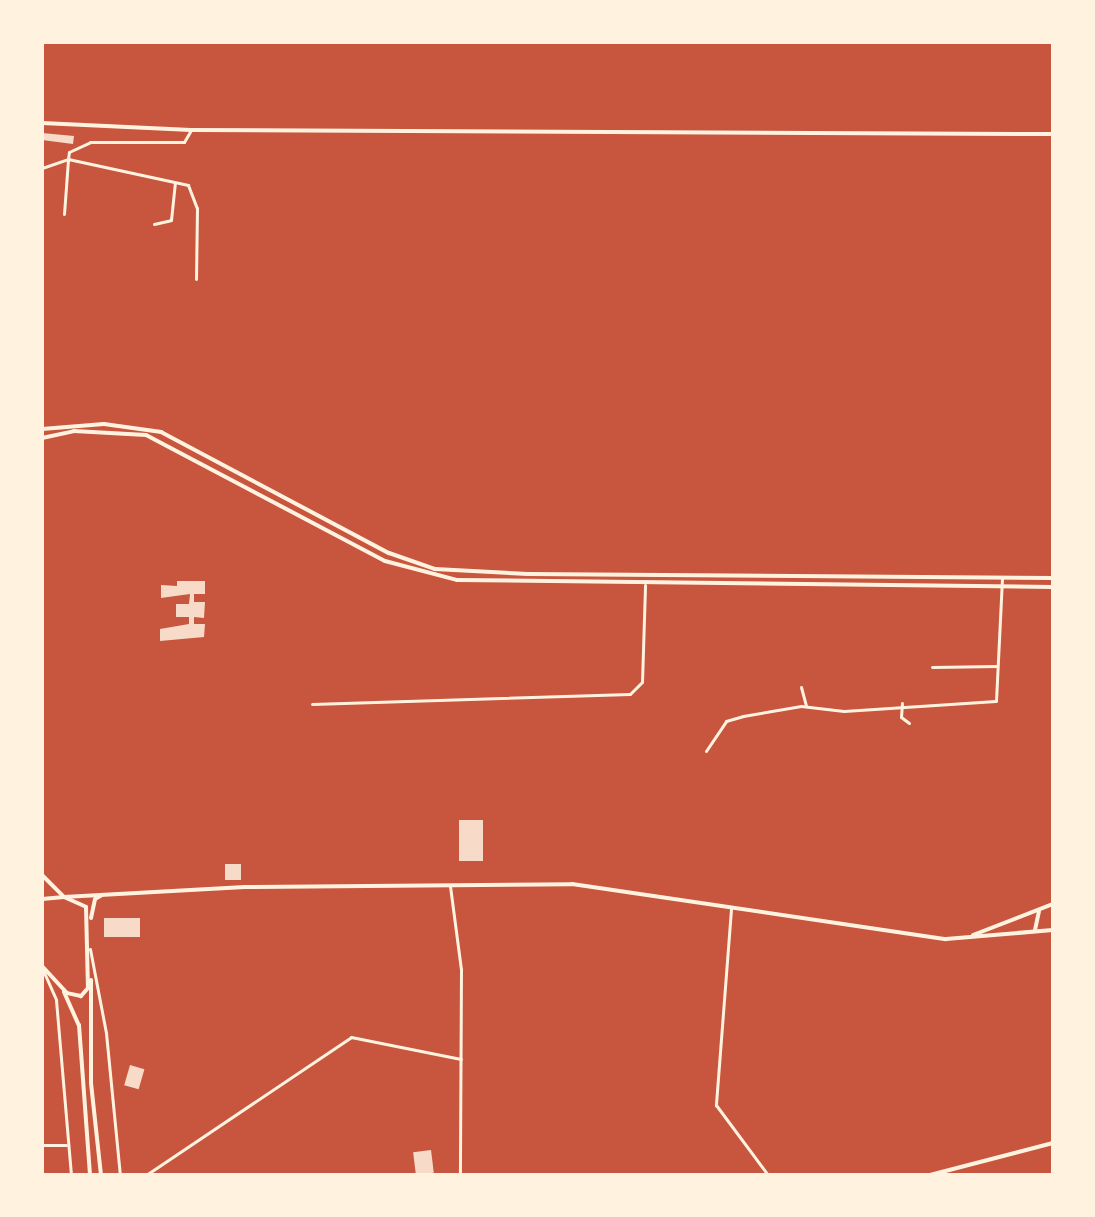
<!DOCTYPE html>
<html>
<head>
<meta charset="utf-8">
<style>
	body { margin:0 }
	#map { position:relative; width:1095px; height:1217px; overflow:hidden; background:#c8553d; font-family:"Noto Sans",sans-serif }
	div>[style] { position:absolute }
	.building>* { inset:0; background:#f7dbc8; transform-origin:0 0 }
	.minor>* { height:3px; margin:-1.5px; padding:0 1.5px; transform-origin:1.5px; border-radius:1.5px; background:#fff3e0 }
	.secondary>* { height:4px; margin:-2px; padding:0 2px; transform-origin:2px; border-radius:2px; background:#fff3e0 }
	span { translate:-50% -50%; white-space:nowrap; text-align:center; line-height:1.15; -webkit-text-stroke:6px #fff3e0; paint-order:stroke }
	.frame { position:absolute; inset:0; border:44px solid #fff3e0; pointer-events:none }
</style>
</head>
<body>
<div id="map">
	<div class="building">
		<i style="clip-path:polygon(42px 133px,74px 136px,73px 144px,42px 140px)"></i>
		<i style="clip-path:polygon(177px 581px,205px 581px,205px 594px,194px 594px,194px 602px,205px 602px,204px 618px,194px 617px,194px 624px,205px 624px,204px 637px,160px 641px,160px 629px,189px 624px,189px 617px,176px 617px,176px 604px,189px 604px,190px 594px,161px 598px,161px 585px,177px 586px)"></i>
		<i style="left:459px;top:820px;width:24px;height:41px"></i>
		<i style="left:225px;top:864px;width:16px;height:16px"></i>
		<i style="left:104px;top:918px;width:36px;height:19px"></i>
		<i style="left:130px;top:1065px;width:15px;height:21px;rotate:16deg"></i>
		<i style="left:431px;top:1150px;width:23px;height:18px;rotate:83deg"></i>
	</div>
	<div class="minor">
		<i style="left:42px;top:168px;width:28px;rotate:-19deg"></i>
		<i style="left:68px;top:159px;width:7px;rotate:-82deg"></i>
		<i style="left:69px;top:152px;width:23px;rotate:-25deg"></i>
		<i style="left:90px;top:142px;width:94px"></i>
		<i style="left:184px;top:142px;width:14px;rotate:-60deg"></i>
		<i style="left:64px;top:214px;width:55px;rotate:-85.8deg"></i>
		<i style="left:68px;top:159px;width:123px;rotate:12.2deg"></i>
		<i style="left:188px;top:185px;width:25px;rotate:69deg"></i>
		<i style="left:197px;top:208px;width:71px;rotate:90.8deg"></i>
		<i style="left:154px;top:224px;width:17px;rotate:-13deg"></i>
		<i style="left:171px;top:220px;width:37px;rotate:-84deg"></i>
		<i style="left:932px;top:667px;width:65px;rotate:-0.9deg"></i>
		<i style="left:801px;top:687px;width:20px;rotate:75deg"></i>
		<i style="left:902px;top:703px;width:14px;rotate:94deg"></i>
		<i style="left:901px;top:717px;width:10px;rotate:37deg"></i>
		<i style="left:312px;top:704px;width:318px;rotate:-1.8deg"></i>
		<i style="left:630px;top:694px;width:17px;rotate:-45deg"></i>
		<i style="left:642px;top:682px;width:97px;rotate:-88.2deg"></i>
		<i style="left:706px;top:751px;width:36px;rotate:-56deg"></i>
		<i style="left:726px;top:721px;width:18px;rotate:-16deg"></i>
		<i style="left:743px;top:716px;width:59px;rotate:-9.8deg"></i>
		<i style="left:801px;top:706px;width:43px;rotate:6.6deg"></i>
		<i style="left:844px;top:711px;width:152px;rotate:-3.8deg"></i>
		<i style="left:996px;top:701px;width:123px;rotate:-87.2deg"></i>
		<i style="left:450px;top:886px;width:84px;rotate:82.5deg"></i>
		<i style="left:461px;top:969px;width:206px;rotate:90.3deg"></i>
		<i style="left:731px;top:909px;width:197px;rotate:94.4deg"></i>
		<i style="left:716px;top:1105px;width:87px;rotate:53.4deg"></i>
		<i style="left:90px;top:949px;width:86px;rotate:79.2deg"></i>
		<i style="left:106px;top:1033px;width:143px;rotate:84.4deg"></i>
		<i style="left:42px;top:968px;width:35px;rotate:66deg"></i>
		<i style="left:56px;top:1000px;width:176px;rotate:85.1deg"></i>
		<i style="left:42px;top:1145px;width:24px"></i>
		<i style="left:146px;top:1175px;width:247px;rotate:-33.9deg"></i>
		<i style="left:351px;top:1037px;width:112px;rotate:11.3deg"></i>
	</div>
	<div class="secondary">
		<i style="left:42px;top:123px;width:149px;rotate:2.7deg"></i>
		<i style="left:191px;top:130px;width:862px;rotate:0.27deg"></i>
		<i style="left:42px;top:429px;width:62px;rotate:-4.6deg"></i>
		<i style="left:104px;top:424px;width:58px;rotate:8deg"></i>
		<i style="left:161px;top:432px;width:258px;rotate:28deg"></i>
		<i style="left:389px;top:553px;width:49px;rotate:19.2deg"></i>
		<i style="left:435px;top:569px;width:93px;rotate:3.1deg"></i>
		<i style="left:528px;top:574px;width:525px;rotate:0.44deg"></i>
		<i style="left:42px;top:438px;width:33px;rotate:-12deg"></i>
		<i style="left:74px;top:431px;width:72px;rotate:3.2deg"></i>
		<i style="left:146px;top:435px;width:270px;rotate:27.8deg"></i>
		<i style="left:385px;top:561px;width:74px;rotate:14.8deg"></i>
		<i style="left:457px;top:580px;width:596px;rotate:0.67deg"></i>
		<i style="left:42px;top:875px;width:31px;rotate:45deg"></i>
		<i style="left:64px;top:897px;width:181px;rotate:-3.2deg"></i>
		<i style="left:245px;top:887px;width:327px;rotate:-0.5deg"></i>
		<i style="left:572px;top:884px;width:378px;rotate:8.4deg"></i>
		<i style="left:946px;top:939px;width:107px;rotate:-4.8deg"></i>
		<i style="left:42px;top:899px;width:22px;rotate:-5deg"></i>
		<i style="left:64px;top:897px;width:24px;rotate:24deg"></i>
		<i style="left:86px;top:907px;width:81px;rotate:88.6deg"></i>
		<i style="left:88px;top:988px;width:11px;rotate:131deg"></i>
		<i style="left:81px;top:996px;width:14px;rotate:-168deg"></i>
		<i style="left:67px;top:993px;width:37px;rotate:-133deg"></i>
		<i style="left:91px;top:918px;width:19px;rotate:-78deg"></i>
		<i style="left:95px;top:899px;width:8px;rotate:-30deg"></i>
		<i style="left:1035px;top:930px;width:19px;rotate:-78deg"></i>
		<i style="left:973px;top:935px;width:86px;rotate:-21.2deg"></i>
		<i style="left:91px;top:980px;width:103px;rotate:90deg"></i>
		<i style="left:91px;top:1083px;width:93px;rotate:83.8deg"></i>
		<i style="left:64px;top:992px;width:36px;rotate:66deg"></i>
		<i style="left:79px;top:1025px;width:150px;rotate:85.8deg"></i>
		<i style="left:930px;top:1175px;width:127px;rotate:-14.6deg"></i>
	</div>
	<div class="frame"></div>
</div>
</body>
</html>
